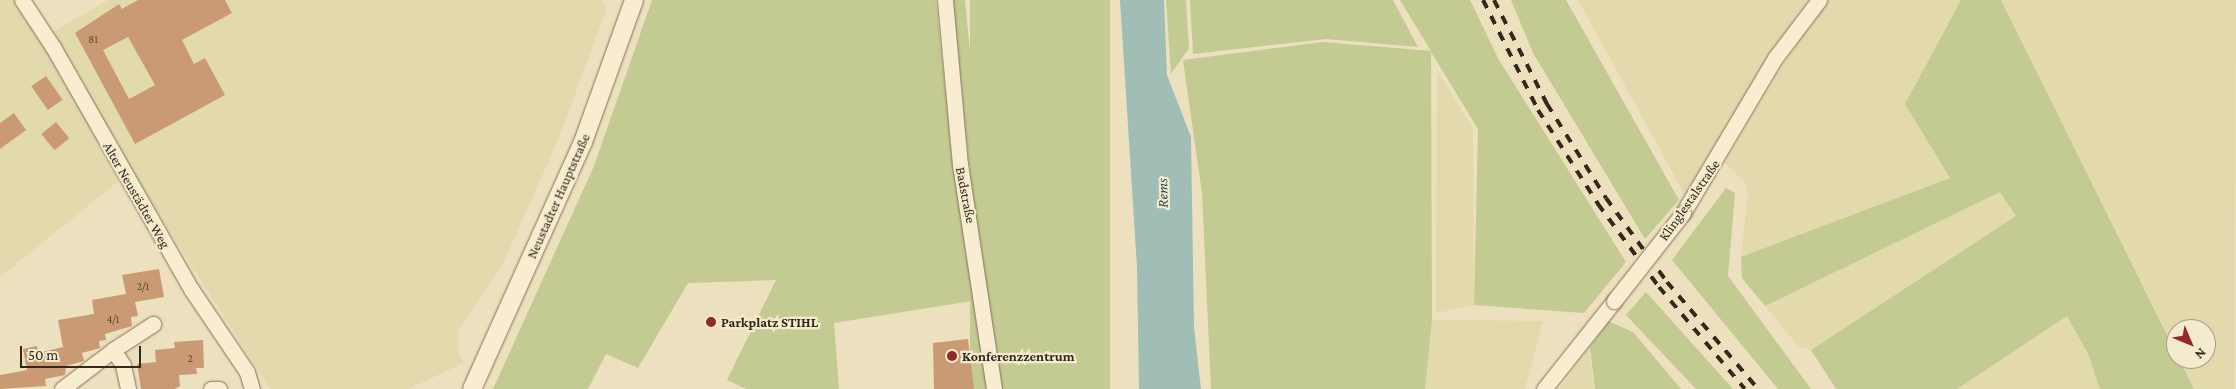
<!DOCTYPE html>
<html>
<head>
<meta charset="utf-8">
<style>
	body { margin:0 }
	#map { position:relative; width:2236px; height:389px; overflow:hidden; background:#ede0be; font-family:"Crimson Pro",serif }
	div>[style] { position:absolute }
	.farmland>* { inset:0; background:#e2daac }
	.green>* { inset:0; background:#c3ca92; transform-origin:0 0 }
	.water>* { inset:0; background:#a1beb6 }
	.building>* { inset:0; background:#ca9a74; transform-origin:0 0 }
	.roads { filter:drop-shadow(0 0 1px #847057) drop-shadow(0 0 1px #847057) }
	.minor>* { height:15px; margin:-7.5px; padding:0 7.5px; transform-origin:7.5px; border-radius:7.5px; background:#f8edd1 }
	.tertiary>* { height:18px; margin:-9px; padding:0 9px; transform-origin:9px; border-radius:9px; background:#f8edd1 }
	.rail>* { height:4px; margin-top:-2px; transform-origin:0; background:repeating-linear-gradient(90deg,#34281c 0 9px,transparent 0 18px) }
	.bridges { filter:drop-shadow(0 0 1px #847057) drop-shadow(0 0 1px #847057) }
	.minor-bridge>* { height:15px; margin:-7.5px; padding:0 7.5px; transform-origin:7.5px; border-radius:7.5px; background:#f8edd1 }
	.dots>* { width:14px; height:14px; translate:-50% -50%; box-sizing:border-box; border:2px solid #f4eacd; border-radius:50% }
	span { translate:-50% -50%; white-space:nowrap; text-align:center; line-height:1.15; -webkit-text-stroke:4.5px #f4eacd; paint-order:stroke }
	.number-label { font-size:11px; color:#5a4432 }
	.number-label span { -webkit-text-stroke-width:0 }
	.street-label { font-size:14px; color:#34281c }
	.poi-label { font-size:14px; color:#34281c; font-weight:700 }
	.left { translate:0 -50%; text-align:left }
	.water-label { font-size:15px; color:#2b5452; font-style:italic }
	.north { position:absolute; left:2166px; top:319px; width:50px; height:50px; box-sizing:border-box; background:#f4eacd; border:1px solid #a79c86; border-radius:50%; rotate:135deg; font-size:14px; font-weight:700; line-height:20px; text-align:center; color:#34281c }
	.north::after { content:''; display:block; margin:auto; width:18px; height:22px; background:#922928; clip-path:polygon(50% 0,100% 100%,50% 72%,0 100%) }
	.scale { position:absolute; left:20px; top:346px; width:121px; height:22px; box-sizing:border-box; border:2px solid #34281c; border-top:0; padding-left:6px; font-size:15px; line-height:18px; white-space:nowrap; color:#34281c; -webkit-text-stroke:4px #f4eacd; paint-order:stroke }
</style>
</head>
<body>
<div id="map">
	<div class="farmland">
		<i style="clip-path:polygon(0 0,16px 0,59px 43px,54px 31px,109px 0,602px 0,606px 10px,559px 138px,502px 266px,459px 329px,458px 350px,463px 363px,409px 389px,270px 389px,124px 160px,121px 179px,0 277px)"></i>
		<i style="clip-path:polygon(1578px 0,1808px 0,1772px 50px,1685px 195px)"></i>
		<i style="clip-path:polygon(1828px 0,1961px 0,1905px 104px,1951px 178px,1741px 257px,1748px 192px,1745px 182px,1725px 163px,1780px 69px)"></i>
		<i style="clip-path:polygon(2001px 0,2236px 0,2235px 389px,2194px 389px,2180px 359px,2206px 359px,2206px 329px,2176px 329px,2176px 351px)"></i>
		<i style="clip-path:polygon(1437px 71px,1473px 128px,1474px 305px,1436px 313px)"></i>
		<i style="clip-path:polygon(2000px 192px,2017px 216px,1811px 350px,1799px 347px,1765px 306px)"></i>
		<i style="clip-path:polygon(2067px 316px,2089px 356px,2100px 389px,1957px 389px)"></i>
		<i style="clip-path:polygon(1432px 320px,1543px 321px,1525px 389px,1425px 389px)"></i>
		<i style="clip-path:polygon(1589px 348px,1594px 389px,1559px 389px)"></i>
	</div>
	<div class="green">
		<i style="clip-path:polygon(652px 0,936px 0,953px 167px,978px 300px,834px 323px,839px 389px,746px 389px,727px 380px,776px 280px,688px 283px,638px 368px,606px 354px,588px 389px,493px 389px,594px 166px)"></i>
		<i style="clip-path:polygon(953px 0,965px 0,983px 188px,969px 165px)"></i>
		<i style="left:970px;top:0;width:140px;height:391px"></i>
		<i style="clip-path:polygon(1166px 0,1186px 0,1189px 48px,1171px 74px)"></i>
		<i style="clip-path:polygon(1190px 0,1393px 0,1418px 47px,1326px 39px,1193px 54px)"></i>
		<i style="clip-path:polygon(1400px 0,1470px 0,1499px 60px,1626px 262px,1584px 313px,1474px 305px,1478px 129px,1431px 52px,1432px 320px,1425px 389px,1211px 389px,1202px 193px,1183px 60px,1323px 42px,1431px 51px)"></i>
		<i style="clip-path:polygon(1511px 0,1566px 0,1679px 200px,1645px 239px,1533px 53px)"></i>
		<i style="clip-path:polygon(1961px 0,2001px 0,2194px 389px,2100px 389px,2089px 356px,2067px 316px,1957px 389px,1836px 389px,1811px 350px,2016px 216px,2000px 192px,1765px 306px,1742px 278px,1741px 257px,1950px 178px,1905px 104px)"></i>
		<i style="clip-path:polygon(1726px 188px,1735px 193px,1728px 276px,1811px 389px,1778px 389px,1672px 260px)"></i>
		<i style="clip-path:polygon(1646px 292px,1733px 389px,1696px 389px,1626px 315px)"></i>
		<i style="clip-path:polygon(1608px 321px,1633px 332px,1681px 389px,1595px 389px,1590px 347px)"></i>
	</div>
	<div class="water">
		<i style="clip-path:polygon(1120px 0,1164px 0,1167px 75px,1191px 137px,1194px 327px,1201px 389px,1139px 389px,1137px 268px)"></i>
	</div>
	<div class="building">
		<i style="clip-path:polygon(evenodd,138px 0,225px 0,232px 13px,182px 40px,194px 64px,205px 58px,225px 95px,135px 144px,75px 33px,119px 4px,122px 9px,138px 0,128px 37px,155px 85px,129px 99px,103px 50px,128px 37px)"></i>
		<i style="left:46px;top:76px;width:29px;height:18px;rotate:55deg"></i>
		<i style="clip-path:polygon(14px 113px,26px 130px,0 149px,0 123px)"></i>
		<i style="left:56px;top:122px;width:21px;height:19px;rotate:51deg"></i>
		<i style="clip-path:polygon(159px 269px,164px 297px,135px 302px,138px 316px,131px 317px,132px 326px,105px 334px,106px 340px,99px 341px,100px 348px,82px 353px,84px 361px,66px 366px,65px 375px,45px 379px,46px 386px,0 389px,0 375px,27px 370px,23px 349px,37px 346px,38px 353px,63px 347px,58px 320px,94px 314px,92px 300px,126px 294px,122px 275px)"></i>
		<i style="clip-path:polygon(968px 339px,974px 389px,934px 389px,933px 343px)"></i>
		<i style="clip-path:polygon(203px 340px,204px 368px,196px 368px,197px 374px,179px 375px,180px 386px,175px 389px,141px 389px,137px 364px,156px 362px,155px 350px,175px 348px,174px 342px)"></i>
	</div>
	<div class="roads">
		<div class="minor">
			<i style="left:22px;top:0;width:56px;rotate:56.6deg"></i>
			<i style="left:53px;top:47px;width:279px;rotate:60.3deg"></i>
			<i style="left:191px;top:289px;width:100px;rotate:56deg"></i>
			<i style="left:247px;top:372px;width:18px;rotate:74deg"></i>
			<i style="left:945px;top:0;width:165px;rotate:84.8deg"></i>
			<i style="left:960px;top:164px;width:228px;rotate:81.4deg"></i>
			<i style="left:1683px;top:213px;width:180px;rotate:-59.3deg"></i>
			<i style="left:1775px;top:58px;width:73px;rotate:-52.8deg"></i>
			<i style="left:113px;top:350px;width:48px;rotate:-33deg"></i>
			<i style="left:62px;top:389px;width:64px;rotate:-37.4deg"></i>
			<i style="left:113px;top:350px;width:18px;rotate:56deg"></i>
			<i style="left:123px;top:365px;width:25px;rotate:78deg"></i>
			<i style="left:211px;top:389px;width:8px"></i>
			<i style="left:1544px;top:389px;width:112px;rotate:-51.5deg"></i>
		</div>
		<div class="tertiary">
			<i style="left:472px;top:389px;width:271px;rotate:-65.8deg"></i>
			<i style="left:583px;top:142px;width:151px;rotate:-70.2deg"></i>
		</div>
	</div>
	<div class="rail">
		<i style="left:1483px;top:0;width:123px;rotate:63.4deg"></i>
		<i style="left:1538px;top:110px;width:112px;rotate:57.4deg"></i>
		<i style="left:1598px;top:204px;width:103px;rotate:53.7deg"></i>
		<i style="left:1659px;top:287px;width:133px;rotate:49.9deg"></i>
		<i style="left:1494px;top:0;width:117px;rotate:63deg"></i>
		<i style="left:1547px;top:104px;width:111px;rotate:57.9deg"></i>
		<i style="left:1606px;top:198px;width:104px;rotate:54deg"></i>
		<i style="left:1667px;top:282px;width:140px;rotate:49.6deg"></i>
	</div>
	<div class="bridges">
		<div class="minor-bridge">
			<i style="left:1614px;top:301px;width:112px;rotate:-51.9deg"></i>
		</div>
	</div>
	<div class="dots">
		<i style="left:711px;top:322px;background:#922928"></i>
		<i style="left:952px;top:356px;background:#922928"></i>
	</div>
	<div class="number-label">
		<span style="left:93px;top:39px">81</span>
		<span style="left:143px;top:286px">2/1</span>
		<span style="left:113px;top:319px">4/1</span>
		<span style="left:190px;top:358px">2</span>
	</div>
	<div class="street-label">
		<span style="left:137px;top:195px;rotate:60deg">Alter Neustädter Weg</span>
		<span style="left:966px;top:195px;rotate:79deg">Badstraße</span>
		<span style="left:558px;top:196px;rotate:-66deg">Neustadter Hauptstraße</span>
		<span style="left:1689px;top:200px;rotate:-55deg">Klinglestalstraße</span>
	</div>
	<div class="poi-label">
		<span class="left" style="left:721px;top:322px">Parkplatz STIHL</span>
		<span class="left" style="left:962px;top:356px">Konferenzzentrum</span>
	</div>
	<div class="water-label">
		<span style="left:1163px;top:193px;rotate:-91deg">Rems</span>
	</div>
	<div class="north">N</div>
	<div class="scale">50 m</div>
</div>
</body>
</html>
